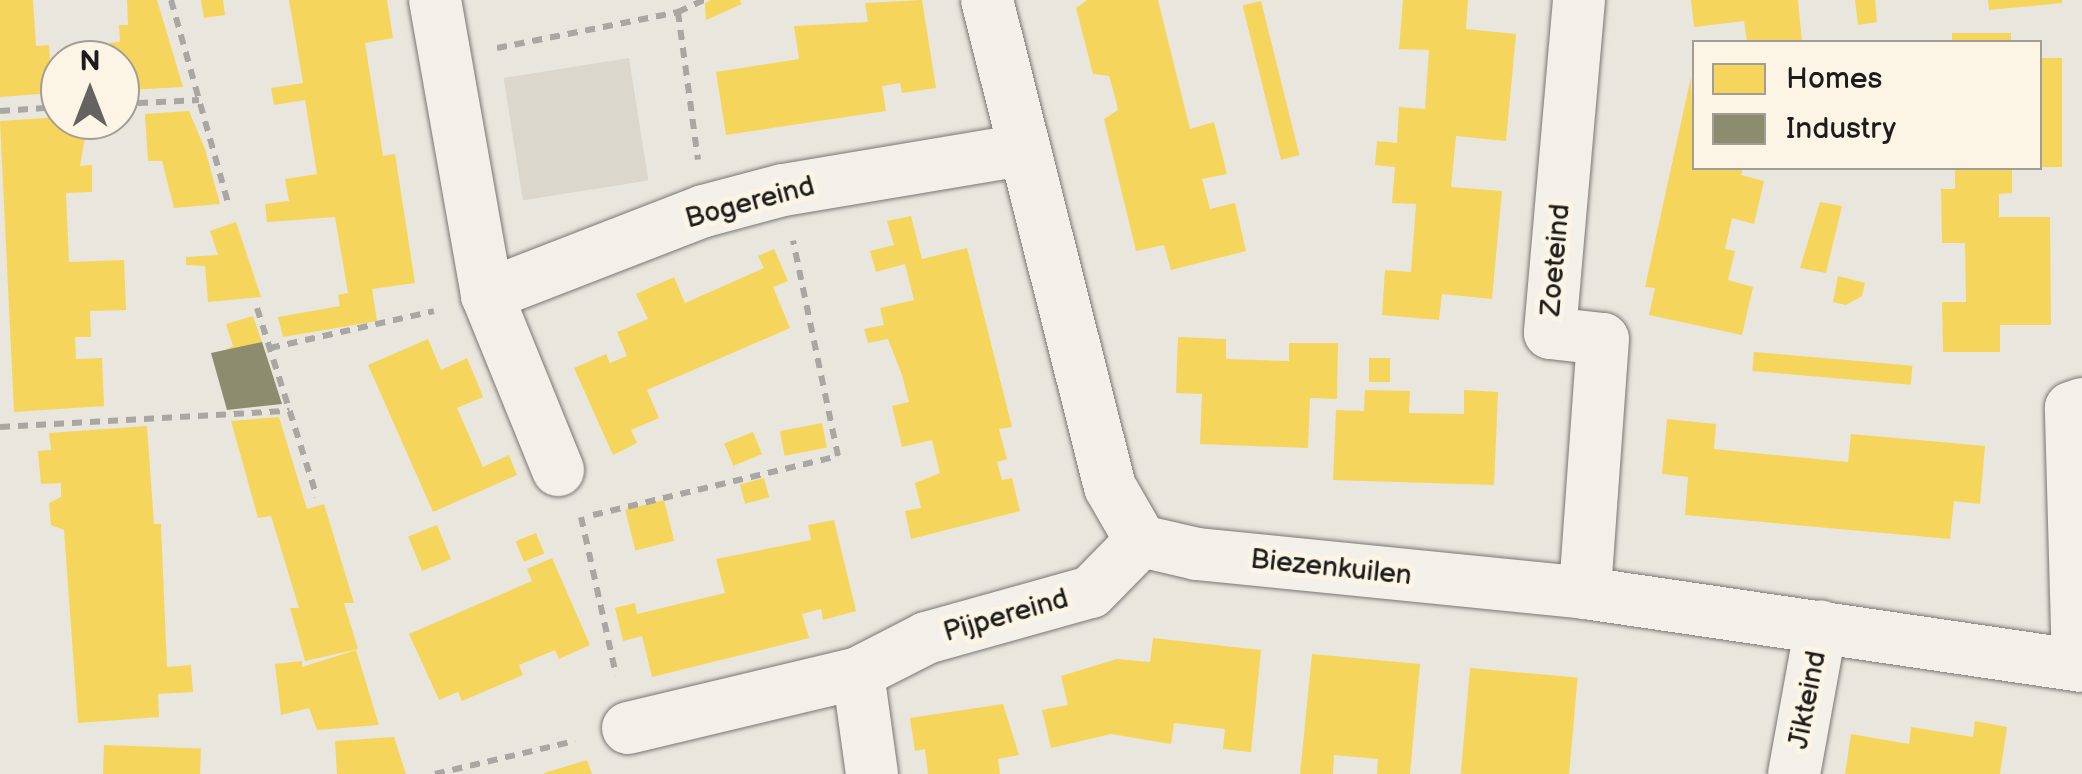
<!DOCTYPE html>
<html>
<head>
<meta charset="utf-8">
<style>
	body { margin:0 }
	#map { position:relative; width:2082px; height:774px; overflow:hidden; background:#e9e6de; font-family:"Balsamiq Sans",sans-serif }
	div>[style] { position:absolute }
	.green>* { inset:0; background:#dbd7cc; transform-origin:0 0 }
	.homes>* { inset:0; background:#f6d55c; transform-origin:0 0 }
	.industry>* { inset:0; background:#8c8c6e }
	.path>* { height:6px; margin-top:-3px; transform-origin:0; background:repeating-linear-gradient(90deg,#a9a7a3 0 10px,transparent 0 18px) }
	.roads { filter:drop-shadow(0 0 2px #787773) drop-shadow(0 0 2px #787773) }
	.minor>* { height:52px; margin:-26px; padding:0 26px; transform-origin:26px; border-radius:26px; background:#f3f0ea }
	span { translate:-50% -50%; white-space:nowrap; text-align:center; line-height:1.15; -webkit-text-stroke:10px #fcf5e5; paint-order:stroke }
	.street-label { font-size:28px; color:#1c1c1c }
	.legend { position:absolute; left:1692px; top:40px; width:350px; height:130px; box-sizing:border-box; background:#fcf5e5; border:2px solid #a29e95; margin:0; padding:12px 18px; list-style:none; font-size:30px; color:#1c1c1c }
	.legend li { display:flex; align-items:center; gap:20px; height:50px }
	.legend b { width:50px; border:2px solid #a29e95 }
	.north { position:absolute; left:40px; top:40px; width:100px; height:100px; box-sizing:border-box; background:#fcf5e5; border:2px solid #a29e95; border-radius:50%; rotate:0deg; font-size:28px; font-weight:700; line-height:40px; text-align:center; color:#1c1c1c }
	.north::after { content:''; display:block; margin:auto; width:35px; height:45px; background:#646360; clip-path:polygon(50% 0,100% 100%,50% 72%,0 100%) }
</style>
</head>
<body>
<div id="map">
	<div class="green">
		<i style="left:629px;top:58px;width:124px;height:127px;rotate:81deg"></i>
	</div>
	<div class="homes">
		<i style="clip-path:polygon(0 0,33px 0,36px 46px,49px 45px,52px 93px,0 97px)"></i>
		<i style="clip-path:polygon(127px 0,157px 0,183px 87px,128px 90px,120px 83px,120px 60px,111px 60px,109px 43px,120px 42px,119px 25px,128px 25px)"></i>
		<i style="clip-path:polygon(201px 0,223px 0,225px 15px,204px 18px)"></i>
		<i style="clip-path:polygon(289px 0,387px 0,393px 38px,365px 43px,383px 156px,395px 154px,415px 283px,372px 289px,377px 321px,283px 337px,278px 317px,340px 306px,338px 295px,348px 293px,335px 217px,267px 222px,265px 204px,289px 201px,285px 179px,317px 174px,305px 100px,274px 105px,271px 88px,303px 83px)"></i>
		<i style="clip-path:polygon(711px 0,740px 0,742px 4px,706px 20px,705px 3px)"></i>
		<i style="clip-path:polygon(922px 0,936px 88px,902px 93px,900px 83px,882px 86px,886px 111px,726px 135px,716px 72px,799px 59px,794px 26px,868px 22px,865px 3px)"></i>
		<i style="clip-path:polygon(1087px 0,1158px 0,1190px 129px,1214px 122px,1227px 174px,1202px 179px,1210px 209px,1235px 203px,1246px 251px,1171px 270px,1164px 245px,1136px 251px,1104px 119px,1118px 110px,1114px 93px,1109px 76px,1093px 74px,1076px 8px)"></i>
		<i style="clip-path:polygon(1403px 0,1468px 0,1466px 29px,1516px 34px,1506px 141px,1456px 136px,1451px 187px,1502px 191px,1492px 299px,1442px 294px,1439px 320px,1382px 315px,1385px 270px,1411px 272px,1416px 204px,1392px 203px,1395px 167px,1375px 165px,1377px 141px,1397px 143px,1399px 107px,1425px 109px,1429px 50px,1399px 49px)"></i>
		<i style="clip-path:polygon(1691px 0,1798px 0,1802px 42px,1747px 42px,1744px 21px,1694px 27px)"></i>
		<i style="clip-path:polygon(1855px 0,1875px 0,1877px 22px,1858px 25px)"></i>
		<i style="clip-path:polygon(1988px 0,2062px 0,2062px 3px,1989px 10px)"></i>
		<i style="left:1261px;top:1px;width:159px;height:19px;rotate:76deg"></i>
		<i style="left:1952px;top:33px;width:59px;height:9px"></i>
		<i style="left:2040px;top:58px;width:22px;height:109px"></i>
		<i style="clip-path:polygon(1691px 77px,1694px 168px,1743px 168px,1741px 175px,1764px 181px,1754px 224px,1732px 218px,1725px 249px,1735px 251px,1728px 280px,1753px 287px,1742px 335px,1649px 315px,1655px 288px,1645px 287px)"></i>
		<i style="clip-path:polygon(189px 111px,205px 149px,220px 204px,174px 208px,162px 161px,148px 161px,145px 114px)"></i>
		<i style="clip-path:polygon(60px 117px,88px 120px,80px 166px,92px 165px,92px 192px,66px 193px,69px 262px,124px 260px,126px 310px,90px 311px,91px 337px,75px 337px,76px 359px,102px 358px,104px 406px,14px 412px,0 121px)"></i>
		<i style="clip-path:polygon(1955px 168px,2012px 168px,2012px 193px,1999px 194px,1999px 217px,2050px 217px,2051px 325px,2000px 325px,2000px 352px,1943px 352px,1942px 302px,1966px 302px,1965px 243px,1942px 243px,1941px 189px,1955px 189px)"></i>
		<i style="clip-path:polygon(1820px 202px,1842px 206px,1826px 273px,1800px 268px)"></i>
		<i style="clip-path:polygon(911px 216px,922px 259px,967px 248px,1012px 427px,999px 429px,1007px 459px,997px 462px,1002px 480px,1012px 478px,1020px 511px,911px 539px,905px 511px,921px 508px,915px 483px,940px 473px,932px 440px,902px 447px,892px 406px,909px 402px,902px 375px,888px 339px,868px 343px,864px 329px,884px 325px,880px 308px,914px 300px,905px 264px,876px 272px,870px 251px,894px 245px,887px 221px)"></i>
		<i style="clip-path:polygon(236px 222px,261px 297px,208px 302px,205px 266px,186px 265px,186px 257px,218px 255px,210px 231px)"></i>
		<i style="clip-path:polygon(774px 249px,788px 281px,773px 287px,790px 328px,647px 390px,659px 418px,631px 430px,637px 443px,613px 455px,574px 368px,606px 354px,610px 363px,627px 356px,617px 332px,648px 319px,636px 294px,674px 277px,685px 303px,764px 268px,758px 256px)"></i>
		<i style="clip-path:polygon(1838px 276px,1865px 283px,1862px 296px,1846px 305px,1833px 302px)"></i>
		<i style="clip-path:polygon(253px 316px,262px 342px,223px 351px,233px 346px,226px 324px)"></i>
		<i style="clip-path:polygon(1178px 337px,1226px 339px,1226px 359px,1289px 361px,1289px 343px,1338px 343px,1337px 399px,1310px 398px,1308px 448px,1200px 444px,1202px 394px,1176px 393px)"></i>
		<i style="clip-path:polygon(428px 339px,441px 370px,467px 358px,475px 377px,483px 397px,457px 408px,483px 467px,509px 455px,517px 475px,433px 512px,368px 365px)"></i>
		<i style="left:1754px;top:352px;width:159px;height:19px;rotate:5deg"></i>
		<i style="left:1369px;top:358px;width:21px;height:24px"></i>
		<i style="clip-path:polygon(1365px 390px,1410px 391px,1409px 413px,1464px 414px,1464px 390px,1498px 392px,1494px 485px,1333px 480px,1336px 410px,1364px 411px)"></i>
		<i style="clip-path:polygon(279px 417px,307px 509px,324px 504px,354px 603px,344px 603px,358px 649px,305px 661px,290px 608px,299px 608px,271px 516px,258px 518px,231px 421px)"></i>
		<i style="clip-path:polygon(1667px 419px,1716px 424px,1714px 449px,1848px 462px,1851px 434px,1985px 446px,1980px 504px,1954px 501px,1950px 539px,1685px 515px,1688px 477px,1662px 474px)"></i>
		<i style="left:822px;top:423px;width:25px;height:43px;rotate:79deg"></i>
		<i style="clip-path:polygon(147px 426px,154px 524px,161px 524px,167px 667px,191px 665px,193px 692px,158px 694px,159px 717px,78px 723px,64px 530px,51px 525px,49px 503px,61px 497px,61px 483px,41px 484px,38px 451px,51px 450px,49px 433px)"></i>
		<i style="left:753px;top:432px;width:24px;height:31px;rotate:68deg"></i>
		<i style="left:764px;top:478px;width:20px;height:25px;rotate:75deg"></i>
		<i style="left:664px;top:500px;width:42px;height:40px;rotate:76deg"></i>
		<i style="clip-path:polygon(834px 520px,856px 611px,823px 620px,821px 609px,802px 614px,809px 638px,652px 677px,642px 636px,623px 641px,615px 608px,635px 603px,637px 614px,725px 593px,716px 559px,811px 540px,808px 525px)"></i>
		<i style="left:437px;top:525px;width:37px;height:31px;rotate:68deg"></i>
		<i style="left:536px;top:533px;width:22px;height:22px;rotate:68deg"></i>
		<i style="clip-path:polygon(552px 558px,590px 645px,559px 659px,555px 650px,519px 665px,523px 675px,462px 701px,458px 692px,439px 700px,409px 634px,532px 581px,527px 569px)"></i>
		<i style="clip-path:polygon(1153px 638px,1261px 650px,1251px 752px,1223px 749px,1225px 729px,1174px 723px,1171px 744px,1111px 734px,1051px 748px,1042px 710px,1068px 705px,1061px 676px,1117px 659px,1150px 662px)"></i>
		<i style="clip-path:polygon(356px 650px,379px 725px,317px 730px,309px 708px,281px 715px,275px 664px,302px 661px,302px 667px)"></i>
		<i style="clip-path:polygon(1312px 654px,1420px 664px,1410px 774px,1377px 774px,1378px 759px,1334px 755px,1333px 774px,1300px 774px)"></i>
		<i style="left:1470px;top:668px;width:108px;height:106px;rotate:5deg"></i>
		<i style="clip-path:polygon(1003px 704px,1019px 755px,998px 759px,1000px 774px,928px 774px,925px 749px,915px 751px,910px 718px)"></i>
		<i style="clip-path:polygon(1975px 721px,2007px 727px,2000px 774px,1845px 774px,1851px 734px,1909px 744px,1911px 727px,1973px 737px)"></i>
		<i style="clip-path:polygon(394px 737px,406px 774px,337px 774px,335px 741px)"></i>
		<i style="left:104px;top:745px;width:97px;height:29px;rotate:2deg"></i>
		<i style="clip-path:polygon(587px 760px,592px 774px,544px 774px,544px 773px)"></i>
	</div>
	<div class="industry">
		<i style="clip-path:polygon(262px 342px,282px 404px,227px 410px,211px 353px)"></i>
	</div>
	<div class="path">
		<i style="left:171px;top:0;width:215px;rotate:74.3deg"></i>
		<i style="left:678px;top:12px;width:149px;rotate:82.3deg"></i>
		<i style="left:497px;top:48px;width:185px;rotate:-11.2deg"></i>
		<i style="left:678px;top:12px;width:29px;rotate:-25deg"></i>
		<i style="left:120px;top:104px;width:79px;rotate:-2.9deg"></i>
		<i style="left:0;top:111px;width:60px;rotate:-3.8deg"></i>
		<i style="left:257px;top:308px;width:198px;rotate:72.4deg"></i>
		<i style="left:270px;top:348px;width:168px;rotate:-12.7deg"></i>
		<i style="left:0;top:427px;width:290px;rotate:-3.2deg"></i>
		<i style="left:593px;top:515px;width:252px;rotate:-13.5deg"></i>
		<i style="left:838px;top:456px;width:220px;rotate:-101.8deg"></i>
		<i style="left:581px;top:517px;width:162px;rotate:77.5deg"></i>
		<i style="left:435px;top:774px;width:144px;rotate:-13.3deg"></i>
	</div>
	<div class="roads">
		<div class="minor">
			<i style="left:435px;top:0;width:300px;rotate:80deg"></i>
			<i style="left:487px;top:295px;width:189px;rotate:67.9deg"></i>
			<i style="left:987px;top:0;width:502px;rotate:75.83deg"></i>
			<i style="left:1110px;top:487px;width:62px;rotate:60.1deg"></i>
			<i style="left:1141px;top:541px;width:57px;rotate:13.1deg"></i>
			<i style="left:1197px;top:554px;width:390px;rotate:5.7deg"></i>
			<i style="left:1585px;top:593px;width:502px;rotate:8.36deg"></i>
			<i style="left:1579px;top:0;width:334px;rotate:95deg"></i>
			<i style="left:1550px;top:333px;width:53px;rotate:6.5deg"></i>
			<i style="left:1603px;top:339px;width:255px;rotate:94.1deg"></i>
			<i style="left:487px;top:295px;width:233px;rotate:-21.2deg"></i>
			<i style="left:704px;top:211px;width:82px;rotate:-14.9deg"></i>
			<i style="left:783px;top:190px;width:243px;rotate:-9.5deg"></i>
			<i style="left:2078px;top:665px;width:257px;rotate:-91.6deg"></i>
			<i style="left:2071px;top:408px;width:12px;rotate:-20deg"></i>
			<i style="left:628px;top:728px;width:236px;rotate:-13.4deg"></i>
			<i style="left:872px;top:774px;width:102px;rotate:-97.9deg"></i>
			<i style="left:858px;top:673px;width:76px;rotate:-27.2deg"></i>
			<i style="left:926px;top:638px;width:171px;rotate:-15.6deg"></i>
			<i style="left:1091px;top:592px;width:71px;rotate:-45.6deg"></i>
			<i style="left:1794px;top:774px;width:150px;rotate:-79.7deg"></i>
		</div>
	</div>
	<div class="street-label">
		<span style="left:750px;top:203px;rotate:-15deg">Bogereind</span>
		<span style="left:1556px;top:260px;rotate:-85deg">Zoeteind</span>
		<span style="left:1331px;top:568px;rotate:6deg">Biezenkuilen</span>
		<span style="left:1006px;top:616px;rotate:-16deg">Pijpereind</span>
		<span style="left:1808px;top:700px;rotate:-79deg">Jikteind</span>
	</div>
	<ul class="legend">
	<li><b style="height:28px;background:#f6d55c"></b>Homes</li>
	<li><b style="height:28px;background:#8c8c6e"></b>Industry</li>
	</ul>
	<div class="north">N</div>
</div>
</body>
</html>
